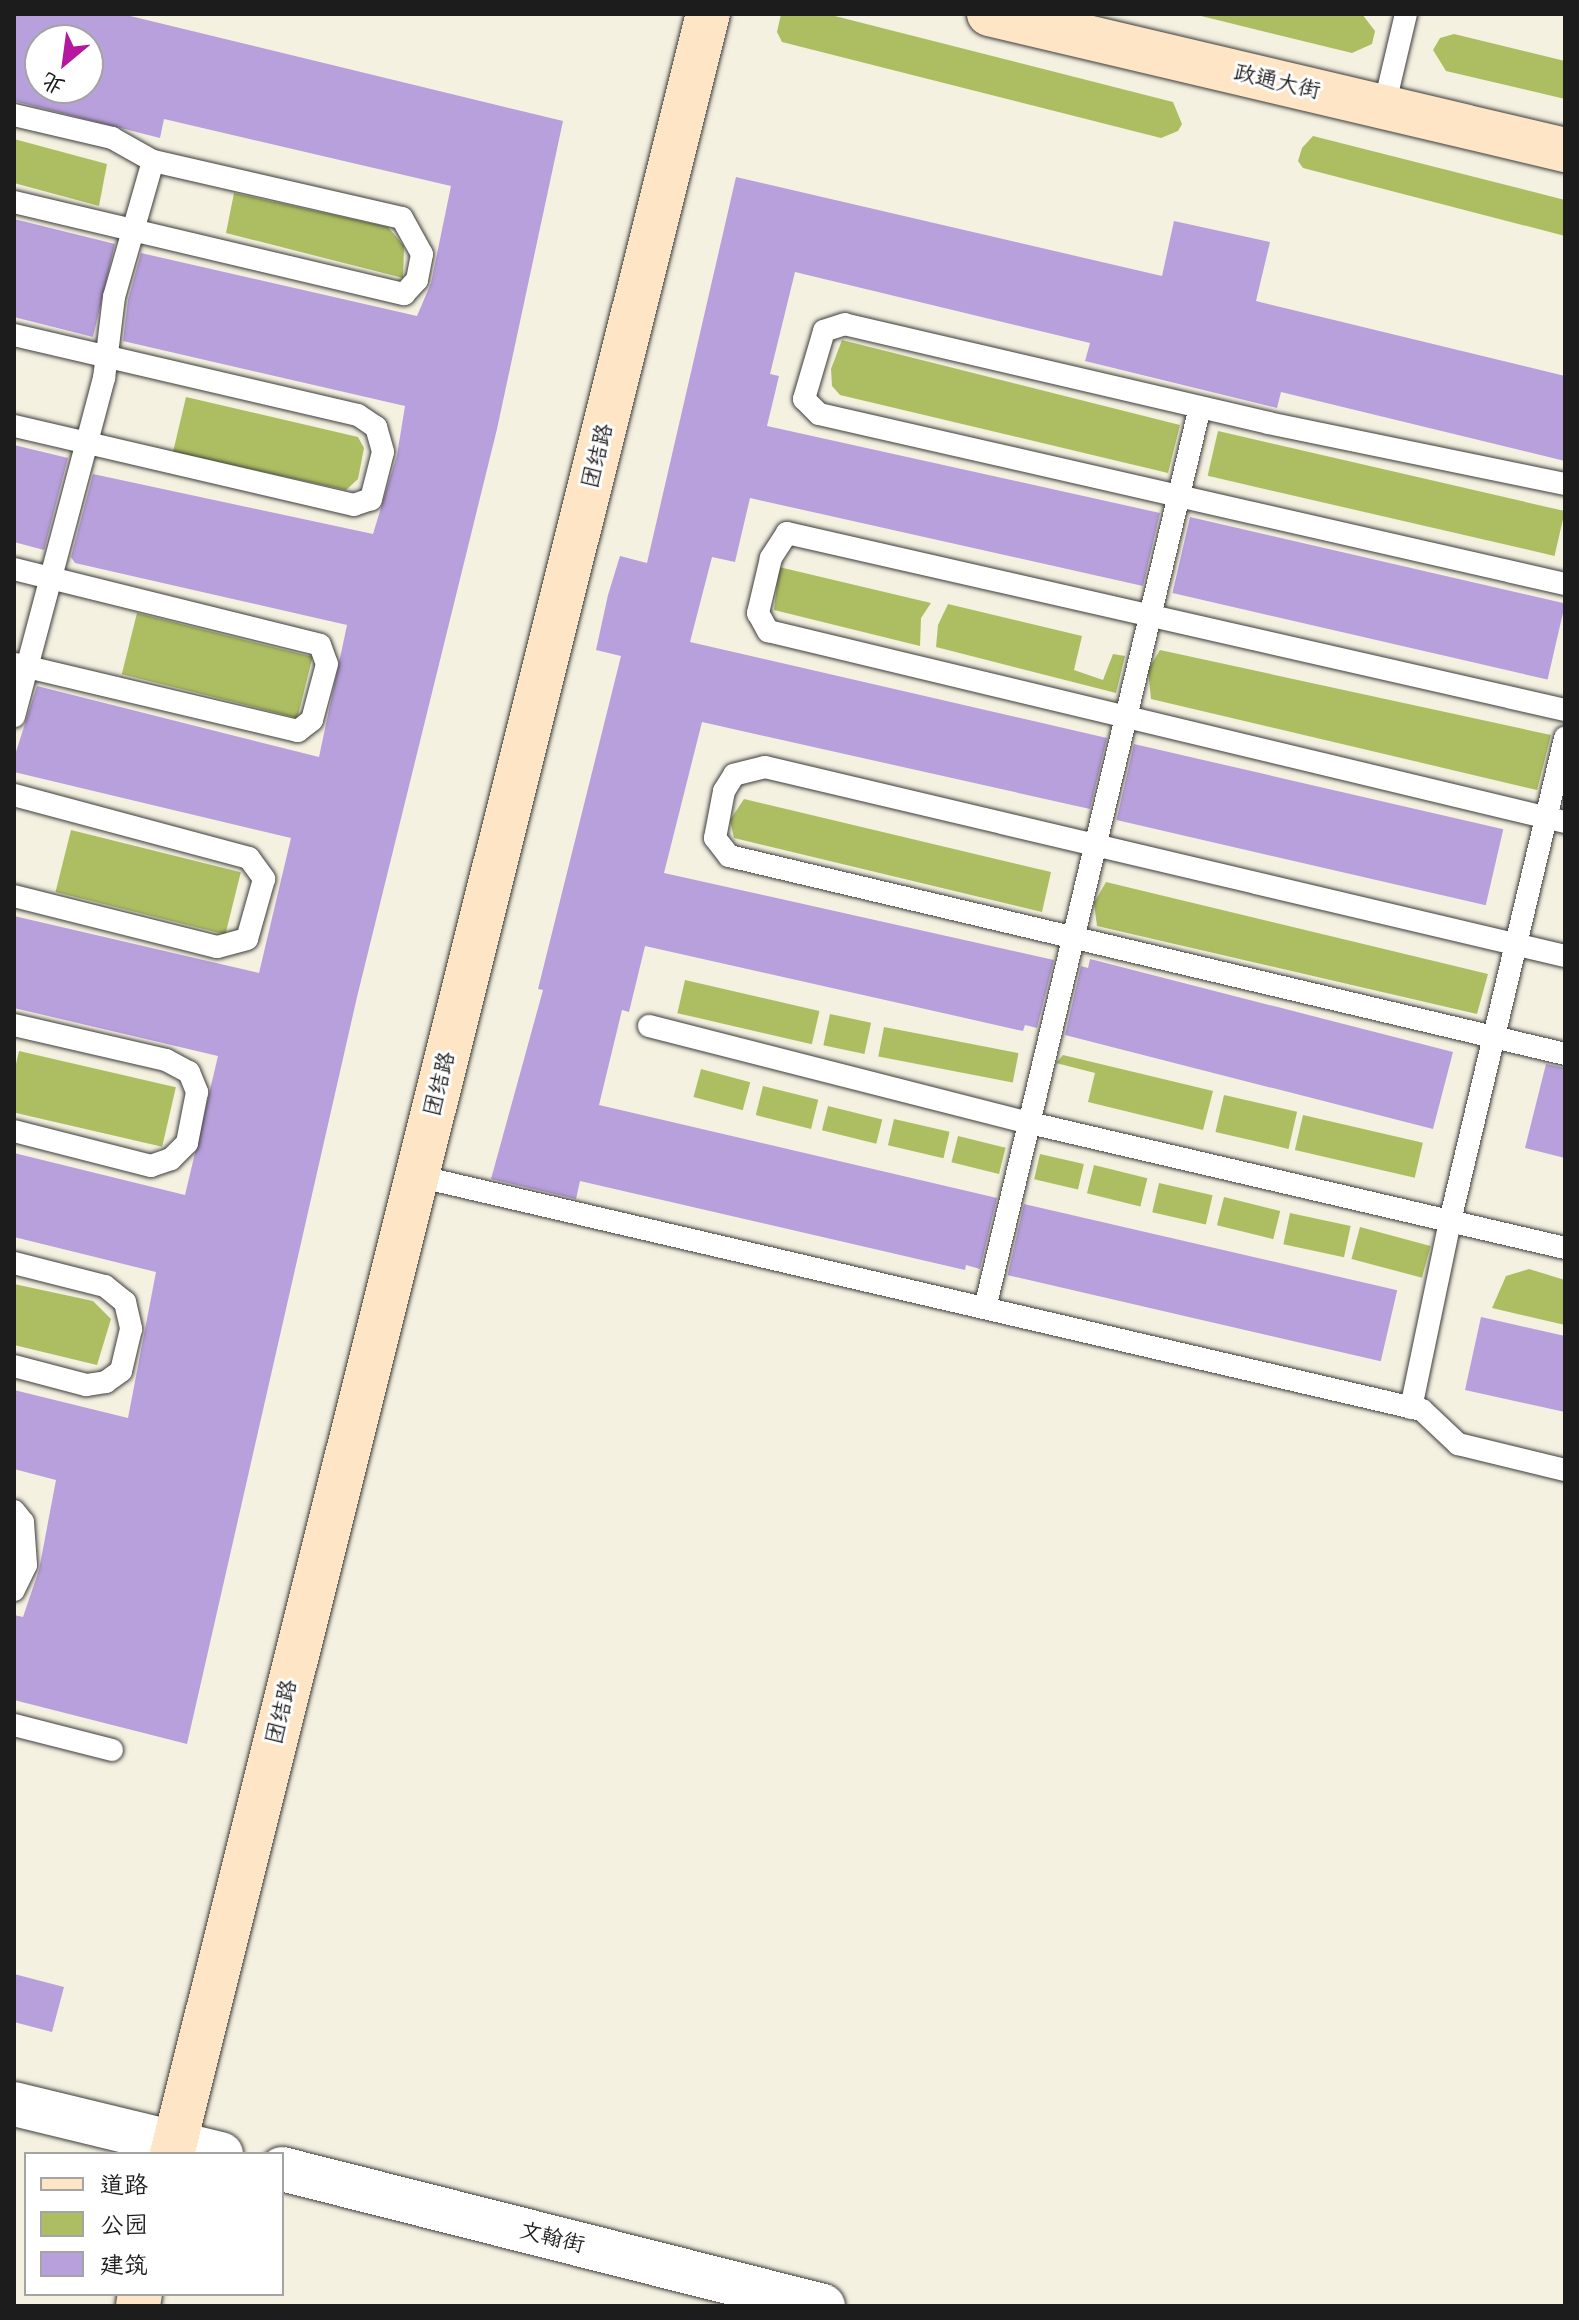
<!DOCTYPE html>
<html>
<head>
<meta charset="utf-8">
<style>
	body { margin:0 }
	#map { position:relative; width:1579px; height:2320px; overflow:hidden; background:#f4f1e1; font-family:"Comic Neue","LXGW WenKai TC",sans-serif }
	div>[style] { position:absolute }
	.green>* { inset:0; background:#adbe62; transform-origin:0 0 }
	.building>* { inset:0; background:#b8a0dc; transform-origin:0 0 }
	.roads { filter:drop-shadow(0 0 2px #3c3c3a) drop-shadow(0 0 2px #3c3c3a) }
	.lane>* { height:22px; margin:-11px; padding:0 11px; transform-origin:11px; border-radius:11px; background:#fff }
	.street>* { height:44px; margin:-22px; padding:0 22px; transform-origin:22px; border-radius:22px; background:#fff }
	.secondary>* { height:44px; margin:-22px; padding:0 22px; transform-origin:22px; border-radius:22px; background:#fde5c5 }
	span { translate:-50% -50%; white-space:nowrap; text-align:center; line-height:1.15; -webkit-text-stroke:6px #fff; paint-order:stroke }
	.street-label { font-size:22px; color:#1c1c1c }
	.frame { position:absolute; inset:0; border:16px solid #1c1c1c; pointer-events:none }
	.legend { position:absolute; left:24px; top:2152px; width:260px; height:144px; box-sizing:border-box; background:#fff; border:2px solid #a4a4a4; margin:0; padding:10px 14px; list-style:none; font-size:24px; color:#1c1c1c }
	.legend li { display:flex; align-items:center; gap:16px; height:40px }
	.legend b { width:40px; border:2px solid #a4a4a4 }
	.north { position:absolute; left:24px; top:24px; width:80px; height:80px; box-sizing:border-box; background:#fff; border:2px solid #a4a4a4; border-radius:50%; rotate:209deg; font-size:22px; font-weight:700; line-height:32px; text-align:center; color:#1c1c1c }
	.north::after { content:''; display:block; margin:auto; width:28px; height:36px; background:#b5179e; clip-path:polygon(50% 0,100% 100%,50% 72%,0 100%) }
</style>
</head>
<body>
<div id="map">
	<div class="green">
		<i style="clip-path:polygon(781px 14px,827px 14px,1173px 102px,1182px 124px,1178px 131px,1161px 138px,782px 42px,777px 32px)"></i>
		<i style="clip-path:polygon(1193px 14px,1362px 14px,1375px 31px,1372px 44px,1352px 53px)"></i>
		<i style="clip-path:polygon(1454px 34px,1565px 61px,1565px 99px,1446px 71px,1433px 50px,1440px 38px)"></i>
		<i style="clip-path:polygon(1313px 136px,1565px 200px,1565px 236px,1303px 168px,1298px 161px,1302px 148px)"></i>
		<i style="clip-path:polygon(14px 139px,107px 164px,99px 206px,14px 183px)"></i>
		<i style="clip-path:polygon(234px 193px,388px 227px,404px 246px,403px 278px,226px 233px)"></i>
		<i style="clip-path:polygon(842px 340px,1180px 425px,1168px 473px,840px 395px,832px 386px,831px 369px)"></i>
		<i style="clip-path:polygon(186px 397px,358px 437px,364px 448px,358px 479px,346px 490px,173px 452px)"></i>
		<i style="left:1218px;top:431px;width:356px;height:46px;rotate:13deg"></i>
		<i style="clip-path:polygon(779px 567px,931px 603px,921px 618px,920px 646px,774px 610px)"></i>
		<i style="clip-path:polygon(948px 604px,1082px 636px,1074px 670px,1103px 680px,1113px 654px,1125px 656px,1116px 693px,936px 647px,938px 625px)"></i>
		<i style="left:137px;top:613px;width:181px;height:63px;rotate:14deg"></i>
		<i style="clip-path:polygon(1160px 650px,1551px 735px,1537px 790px,1151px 699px,1148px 670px)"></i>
		<i style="clip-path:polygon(744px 799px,1051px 872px,1042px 912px,734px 838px,730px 820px)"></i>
		<i style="left:71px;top:830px;width:175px;height:64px;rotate:14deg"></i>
		<i style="clip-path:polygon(1106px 882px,1488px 974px,1477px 1014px,1097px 926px,1094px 903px)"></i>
		<i style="left:685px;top:980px;width:138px;height:34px;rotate:13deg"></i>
		<i style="left:830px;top:1014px;width:42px;height:32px;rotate:12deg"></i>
		<i style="left:884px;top:1027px;width:137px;height:30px;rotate:11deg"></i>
		<i style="left:19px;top:1051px;width:161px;height:61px;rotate:13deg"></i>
		<i style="clip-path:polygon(1063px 1055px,1213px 1091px,1203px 1130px,1088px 1102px,1095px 1073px,1056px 1063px)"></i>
		<i style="left:701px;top:1069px;width:51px;height:29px;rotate:15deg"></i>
		<i style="left:763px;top:1086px;width:57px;height:30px;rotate:14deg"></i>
		<i style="left:1224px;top:1095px;width:75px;height:38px;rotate:13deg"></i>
		<i style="left:828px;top:1106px;width:56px;height:25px;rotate:14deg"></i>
		<i style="left:1303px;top:1115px;width:123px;height:36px;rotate:13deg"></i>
		<i style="left:894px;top:1119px;width:57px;height:27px;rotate:13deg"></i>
		<i style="left:958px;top:1136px;width:49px;height:27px;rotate:14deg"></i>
		<i style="left:1040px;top:1154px;width:45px;height:26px;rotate:13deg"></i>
		<i style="left:1094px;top:1165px;width:55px;height:29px;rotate:14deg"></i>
		<i style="left:1159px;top:1183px;width:55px;height:30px;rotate:13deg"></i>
		<i style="left:1224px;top:1197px;width:58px;height:29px;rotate:14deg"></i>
		<i style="left:1290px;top:1213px;width:62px;height:32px;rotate:12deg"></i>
		<i style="left:1360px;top:1227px;width:73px;height:33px;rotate:15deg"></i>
		<i style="clip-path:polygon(1529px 1269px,1565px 1280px,1565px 1325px,1492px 1308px,1506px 1276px)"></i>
		<i style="clip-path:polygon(14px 1284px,93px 1301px,111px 1319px,97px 1365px,14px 1345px)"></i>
	</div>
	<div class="building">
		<i style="clip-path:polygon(evenodd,14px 14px,122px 14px,563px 121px,497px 429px,357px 997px,187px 1744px,14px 1700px,14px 1615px,23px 1617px,39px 1570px,56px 1480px,14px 1469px,14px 1390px,128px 1418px,156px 1272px,14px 1237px,14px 1153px,185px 1195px,218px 1056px,14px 1008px,14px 916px,259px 973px,291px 838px,14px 772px,14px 758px,37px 686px,319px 757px,347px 625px,75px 563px,71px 557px,93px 474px,373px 534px,397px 455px,405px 406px,123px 341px,128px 300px,141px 253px,417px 316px,431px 283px,451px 186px,164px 119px,160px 138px,14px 101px,14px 14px,40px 40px,88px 40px,88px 88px,40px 88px,40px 40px)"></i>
		<i style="clip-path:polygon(736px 177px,1162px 276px,1174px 221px,1270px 242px,1256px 301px,1565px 376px,1565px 461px,1281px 392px,1277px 408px,1085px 361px,1090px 343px,795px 272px,770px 374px,779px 376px,767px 426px,1160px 513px,1143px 586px,750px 498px,735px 562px,712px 557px,690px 642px,1107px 738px,1090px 809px,702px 722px,664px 873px,1054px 960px,1037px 1028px,1025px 1025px,1023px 1031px,645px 946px,629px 1012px,622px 1010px,599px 1105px,997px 1198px,980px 1269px,966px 1265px,965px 1270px,580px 1181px,576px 1199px,491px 1179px,543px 990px,538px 989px,621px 656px,596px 650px,608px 595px,620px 556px,647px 563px)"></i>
		<i style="clip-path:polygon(14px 219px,115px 244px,93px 337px,14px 317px)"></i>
		<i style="clip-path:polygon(14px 445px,68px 458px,44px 550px,14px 542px)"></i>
		<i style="left:1190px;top:517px;width:385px;height:78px;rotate:13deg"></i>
		<i style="left:1134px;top:744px;width:379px;height:78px;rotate:13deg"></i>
		<i style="clip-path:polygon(1090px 959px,1453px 1052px,1433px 1129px,1065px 1035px,1081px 966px,1088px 968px)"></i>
		<i style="clip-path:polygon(1546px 1064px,1565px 1068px,1565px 1158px,1525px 1148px)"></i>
		<i style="left:1024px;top:1204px;width:383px;height:73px;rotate:13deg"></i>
		<i style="clip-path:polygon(1481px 1317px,1565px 1336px,1565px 1412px,1465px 1390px)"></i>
		<i style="clip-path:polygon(14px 1974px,64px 1987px,52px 2032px,14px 2022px)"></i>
	</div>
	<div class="roads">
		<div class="lane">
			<i style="left:1384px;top:107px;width:96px;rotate:-76.7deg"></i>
			<i style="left:14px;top:115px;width:101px;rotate:13.2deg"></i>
			<i style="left:112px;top:138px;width:47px;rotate:29.3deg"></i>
			<i style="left:153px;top:161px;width:141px;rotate:106deg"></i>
			<i style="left:114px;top:297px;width:82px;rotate:97deg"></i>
			<i style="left:104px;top:378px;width:350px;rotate:104.9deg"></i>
			<i style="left:14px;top:202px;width:401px;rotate:13.3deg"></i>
			<i style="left:404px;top:294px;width:19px;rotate:-47deg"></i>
			<i style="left:417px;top:280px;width:26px;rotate:-79deg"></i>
			<i style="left:422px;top:254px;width:41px;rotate:-119.1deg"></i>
			<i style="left:402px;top:218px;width:255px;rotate:-167.1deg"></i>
			<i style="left:14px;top:335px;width:353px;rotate:13.1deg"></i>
			<i style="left:358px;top:415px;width:22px;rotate:34deg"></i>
			<i style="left:376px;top:427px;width:26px;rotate:74deg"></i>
			<i style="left:383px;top:452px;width:49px;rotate:104.3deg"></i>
			<i style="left:371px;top:499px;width:18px;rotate:161deg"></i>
			<i style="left:354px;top:505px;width:349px;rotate:-166.9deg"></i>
			<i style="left:1565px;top:484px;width:302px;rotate:-168.4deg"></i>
			<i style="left:1269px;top:423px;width:435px;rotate:-166.9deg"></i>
			<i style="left:845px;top:324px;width:22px;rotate:162deg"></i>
			<i style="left:824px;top:331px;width:71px;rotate:106.4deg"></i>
			<i style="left:804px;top:399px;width:21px;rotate:45deg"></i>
			<i style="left:819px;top:414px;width:765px;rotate:12.84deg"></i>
			<i style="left:14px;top:569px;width:315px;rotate:13.9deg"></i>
			<i style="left:320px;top:645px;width:20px;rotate:70deg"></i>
			<i style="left:327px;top:664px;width:58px;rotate:105deg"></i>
			<i style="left:312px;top:720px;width:18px;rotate:142deg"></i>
			<i style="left:298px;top:731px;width:291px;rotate:-166.7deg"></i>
			<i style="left:1565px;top:710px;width:798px;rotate:-167.18deg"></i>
			<i style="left:787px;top:533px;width:30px;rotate:123deg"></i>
			<i style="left:771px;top:558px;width:57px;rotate:103.3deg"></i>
			<i style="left:758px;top:613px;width:21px;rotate:61deg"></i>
			<i style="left:768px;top:631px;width:820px;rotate:13.48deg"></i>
			<i style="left:14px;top:795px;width:243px;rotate:15deg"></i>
			<i style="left:249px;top:858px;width:26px;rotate:54deg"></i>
			<i style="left:264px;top:879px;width:62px;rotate:105.8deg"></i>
			<i style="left:247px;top:939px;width:31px;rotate:165deg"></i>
			<i style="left:217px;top:947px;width:209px;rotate:-165.9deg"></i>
			<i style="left:1565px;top:956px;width:822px;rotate:-166.71deg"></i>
			<i style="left:765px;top:767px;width:32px;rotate:166deg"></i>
			<i style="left:734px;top:775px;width:19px;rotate:122deg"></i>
			<i style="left:724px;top:791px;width:48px;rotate:100.8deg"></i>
			<i style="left:715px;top:838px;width:23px;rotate:52deg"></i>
			<i style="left:729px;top:856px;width:859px;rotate:13.32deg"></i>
			<i style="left:14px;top:1025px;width:156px;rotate:13deg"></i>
			<i style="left:166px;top:1060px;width:26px;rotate:28deg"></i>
			<i style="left:189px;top:1072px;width:22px;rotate:68deg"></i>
			<i style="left:197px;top:1092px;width:52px;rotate:101.1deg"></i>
			<i style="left:187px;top:1143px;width:23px;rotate:135deg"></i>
			<i style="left:171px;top:1159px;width:21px;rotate:161deg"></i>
			<i style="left:151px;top:1166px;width:141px;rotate:-165.7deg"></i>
			<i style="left:649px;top:1026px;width:393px;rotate:14.3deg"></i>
			<i style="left:1030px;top:1123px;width:549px;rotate:13.15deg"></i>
			<i style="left:417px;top:1176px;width:1032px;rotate:13.11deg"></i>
			<i style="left:1422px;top:1410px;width:50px;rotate:43.4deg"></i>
			<i style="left:1458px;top:1444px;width:110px;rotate:13.7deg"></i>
			<i style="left:14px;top:1263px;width:94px;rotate:14.2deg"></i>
			<i style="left:105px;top:1286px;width:26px;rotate:39deg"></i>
			<i style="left:125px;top:1302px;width:28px;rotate:77deg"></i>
			<i style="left:131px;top:1329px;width:43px;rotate:103.4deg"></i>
			<i style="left:121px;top:1371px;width:19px;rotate:144deg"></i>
			<i style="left:106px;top:1382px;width:20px;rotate:171deg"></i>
			<i style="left:86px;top:1385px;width:74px;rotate:-165.2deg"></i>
			<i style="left:985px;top:1308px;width:926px;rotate:-76.58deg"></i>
			<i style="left:1411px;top:1408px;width:191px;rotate:-78.2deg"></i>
			<i style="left:1450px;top:1221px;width:497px;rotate:-76.6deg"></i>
			<i style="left:14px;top:1511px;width:14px;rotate:51deg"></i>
			<i style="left:23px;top:1522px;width:43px;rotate:86deg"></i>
			<i style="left:26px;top:1565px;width:28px;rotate:116deg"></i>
			<i style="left:14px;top:1725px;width:101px;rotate:14.3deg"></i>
		</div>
		<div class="street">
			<i style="left:14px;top:2104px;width:213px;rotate:13.6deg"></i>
			<i style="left:282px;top:2169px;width:558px;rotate:14.21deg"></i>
		</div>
		<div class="secondary">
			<i style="left:989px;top:14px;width:592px;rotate:13.28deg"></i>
			<i style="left:172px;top:2154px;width:2206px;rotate:-75.94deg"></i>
			<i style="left:138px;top:2306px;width:12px;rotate:-81deg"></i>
		</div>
	</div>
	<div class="street-label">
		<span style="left:1277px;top:82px;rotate:13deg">政通大街</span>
		<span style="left:598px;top:456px;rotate:-76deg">团结路</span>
		<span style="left:440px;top:1084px;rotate:-76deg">团结路</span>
		<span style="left:282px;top:1712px;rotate:-76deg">团结路</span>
		<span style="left:552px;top:2238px;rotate:14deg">文翰街</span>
	</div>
	<div class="frame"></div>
	<ul class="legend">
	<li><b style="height:10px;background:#fde5c5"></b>道路</li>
	<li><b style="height:22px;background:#adbe62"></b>公园</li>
	<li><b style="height:22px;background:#b8a0dc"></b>建筑</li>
	</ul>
	<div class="north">北</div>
</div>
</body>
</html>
